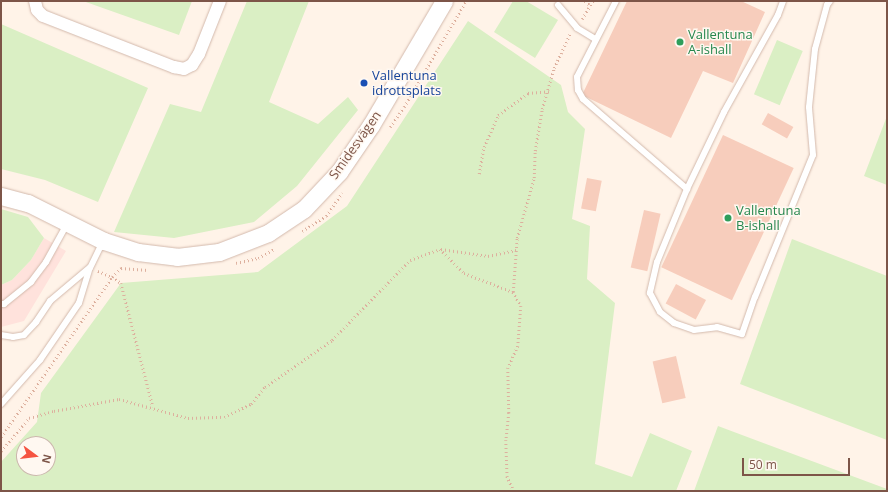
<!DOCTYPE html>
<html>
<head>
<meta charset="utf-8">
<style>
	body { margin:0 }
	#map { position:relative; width:888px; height:492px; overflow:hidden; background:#fff3e8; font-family:"Open Sans",sans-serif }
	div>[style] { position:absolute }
	.commercial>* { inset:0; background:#ffe2dc }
	.green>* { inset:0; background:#daefc4; transform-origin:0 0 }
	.building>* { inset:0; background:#f7cdbc; transform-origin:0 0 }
	.path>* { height:2.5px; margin-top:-1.25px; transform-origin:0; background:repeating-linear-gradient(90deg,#ddb09e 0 1px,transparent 0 4px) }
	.roads { filter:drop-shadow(0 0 1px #d3b9ac) drop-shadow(0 0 1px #d3b9ac) }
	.service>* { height:6px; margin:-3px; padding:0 3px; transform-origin:3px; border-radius:3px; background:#fff }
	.minor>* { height:12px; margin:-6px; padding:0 6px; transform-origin:6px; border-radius:6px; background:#fff }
	.secondary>* { height:17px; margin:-8.5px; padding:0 8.5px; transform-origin:8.5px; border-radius:8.5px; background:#fff }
	.dots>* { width:11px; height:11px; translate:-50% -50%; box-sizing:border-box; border:2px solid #fff8f1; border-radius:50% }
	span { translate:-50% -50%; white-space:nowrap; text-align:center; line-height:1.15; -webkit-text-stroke:3px #fff8f1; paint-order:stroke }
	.leisure-label { font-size:13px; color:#27864d }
	.left { translate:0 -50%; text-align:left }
	.transit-label { font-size:13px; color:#164399 }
	.street-label { font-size:13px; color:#7d5548 }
	.frame { position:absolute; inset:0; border:2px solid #7d5548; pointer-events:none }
	.north { position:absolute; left:16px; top:436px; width:40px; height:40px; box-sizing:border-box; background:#fff8f1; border:1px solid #cbb7ad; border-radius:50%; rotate:105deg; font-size:11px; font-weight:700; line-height:16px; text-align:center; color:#7d5548 }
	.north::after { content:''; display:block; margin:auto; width:14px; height:18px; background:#f55441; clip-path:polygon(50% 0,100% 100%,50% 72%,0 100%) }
	.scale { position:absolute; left:742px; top:458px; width:108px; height:18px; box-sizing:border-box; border:2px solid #7d5548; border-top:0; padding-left:5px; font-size:12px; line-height:14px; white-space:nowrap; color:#7d5548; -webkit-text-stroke:3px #fff8f1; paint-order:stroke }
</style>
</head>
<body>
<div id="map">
	<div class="commercial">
		<i style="clip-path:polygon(44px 238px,66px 251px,24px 321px,1px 327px,1px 285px,12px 280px,31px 260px)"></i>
	</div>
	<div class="green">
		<i style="clip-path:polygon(83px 1px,192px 1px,179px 35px)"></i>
		<i style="clip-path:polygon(247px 1px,309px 1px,269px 102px,318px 124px,348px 97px,358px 110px,297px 186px,254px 222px,174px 238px,114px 232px,170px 104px,201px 112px)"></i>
		<i style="clip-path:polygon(513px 1px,526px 1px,558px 20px,535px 58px,494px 32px)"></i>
		<i style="clip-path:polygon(evenodd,468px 21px,561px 85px,568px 112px,585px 129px,572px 219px,590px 226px,587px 279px,615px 303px,595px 464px,632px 477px,650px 433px,692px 451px,676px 491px,1px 491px,1px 462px,37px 422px,41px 393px,121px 283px,258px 272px,347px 206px,468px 21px,24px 444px,48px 444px,48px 468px,24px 468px,24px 444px)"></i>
		<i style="clip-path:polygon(1px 24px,148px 88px,98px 202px,45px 180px,1px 169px)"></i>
		<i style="left:777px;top:40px;width:28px;height:59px;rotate:23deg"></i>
		<i style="clip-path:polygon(887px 116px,887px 185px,864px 176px)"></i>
		<i style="clip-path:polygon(1px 209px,28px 217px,44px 238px,31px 260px,12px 280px,1px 285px)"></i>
		<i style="clip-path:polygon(792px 239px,887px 276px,887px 440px,740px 384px)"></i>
		<i style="clip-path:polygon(718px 426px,887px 489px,887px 491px,694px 491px)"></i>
	</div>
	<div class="building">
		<i style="clip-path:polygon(627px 1px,741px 1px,765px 12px,733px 83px,703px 71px,671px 138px,582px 95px)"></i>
		<i style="left:768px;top:113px;width:29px;height:13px;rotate:29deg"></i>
		<i style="left:723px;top:135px;width:78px;height:146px;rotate:25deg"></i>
		<i style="left:587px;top:178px;width:15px;height:31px;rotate:11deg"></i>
		<i style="left:644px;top:210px;width:17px;height:59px;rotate:13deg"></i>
		<i style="left:676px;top:284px;width:34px;height:22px;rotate:28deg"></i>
		<i style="left:676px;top:356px;width:43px;height:24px;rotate:77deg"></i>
	</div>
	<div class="path">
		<i style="left:585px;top:1px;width:6px;rotate:39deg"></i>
		<i style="left:582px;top:19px;width:21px;rotate:-59deg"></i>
		<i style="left:390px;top:127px;width:24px;rotate:-55deg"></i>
		<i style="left:404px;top:107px;width:123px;rotate:-59.7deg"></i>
		<i style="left:479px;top:174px;width:27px;rotate:-80deg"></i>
		<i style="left:484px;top:147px;width:35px;rotate:-66deg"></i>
		<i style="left:498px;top:115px;width:37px;rotate:-36deg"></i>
		<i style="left:528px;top:93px;width:21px;rotate:-5deg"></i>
		<i style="left:302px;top:231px;width:28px;rotate:-32deg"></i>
		<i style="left:326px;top:216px;width:28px;rotate:-55deg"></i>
		<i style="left:441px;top:249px;width:48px;rotate:8.5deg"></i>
		<i style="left:488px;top:256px;width:29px;rotate:-12deg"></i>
		<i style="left:236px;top:263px;width:23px;rotate:-13deg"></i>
		<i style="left:258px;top:258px;width:18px;rotate:-29deg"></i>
		<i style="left:98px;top:271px;width:15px;rotate:23deg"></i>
		<i style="left:112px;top:277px;width:13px;rotate:-45deg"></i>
		<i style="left:121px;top:268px;width:27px;rotate:4deg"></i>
		<i style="left:513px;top:292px;width:54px;rotate:-85.8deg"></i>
		<i style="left:517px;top:238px;width:62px;rotate:-74.2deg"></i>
		<i style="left:534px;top:178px;width:27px;rotate:-88deg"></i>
		<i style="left:535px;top:151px;width:43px;rotate:-80.5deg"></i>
		<i style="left:542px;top:109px;width:43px;rotate:-73.7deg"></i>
		<i style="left:554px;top:68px;width:38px;rotate:-65deg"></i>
		<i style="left:1px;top:437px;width:195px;rotate:-55.2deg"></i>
		<i style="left:112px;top:277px;width:11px;rotate:34deg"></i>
		<i style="left:121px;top:283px;width:128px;rotate:75.5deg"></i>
		<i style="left:1px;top:451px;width:43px;rotate:-49.7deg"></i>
		<i style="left:29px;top:418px;width:26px;rotate:-16deg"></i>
		<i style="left:54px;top:411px;width:66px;rotate:-10.5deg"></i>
		<i style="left:119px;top:399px;width:72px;rotate:15.4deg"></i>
		<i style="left:188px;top:418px;width:36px;rotate:-2deg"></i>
		<i style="left:224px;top:417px;width:30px;rotate:-26deg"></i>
		<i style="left:251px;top:404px;width:22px;rotate:-51deg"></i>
		<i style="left:265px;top:387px;width:82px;rotate:-35deg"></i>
		<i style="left:332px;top:340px;width:112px;rotate:-45.7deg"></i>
		<i style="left:410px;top:260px;width:32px;rotate:-20deg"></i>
		<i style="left:440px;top:249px;width:34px;rotate:45deg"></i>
		<i style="left:464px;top:273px;width:53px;rotate:21.2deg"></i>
		<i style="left:513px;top:292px;width:16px;rotate:60deg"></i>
		<i style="left:521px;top:306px;width:40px;rotate:94.3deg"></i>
		<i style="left:518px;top:346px;width:24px;rotate:114deg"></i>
		<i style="left:508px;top:368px;width:45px;rotate:88.7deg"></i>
		<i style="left:509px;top:413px;width:27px;rotate:96deg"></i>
		<i style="left:506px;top:440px;width:36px;rotate:88deg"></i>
		<i style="left:507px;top:476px;width:17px;rotate:65deg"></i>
	</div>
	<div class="roads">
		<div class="service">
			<i style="left:616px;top:1px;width:85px;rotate:117.2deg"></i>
			<i style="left:577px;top:77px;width:13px;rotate:86deg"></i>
			<i style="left:578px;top:90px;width:10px;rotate:61deg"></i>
			<i style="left:583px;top:99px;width:138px;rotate:40.9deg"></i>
			<i style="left:687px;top:189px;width:85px;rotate:-64.3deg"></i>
			<i style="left:724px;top:112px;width:111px;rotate:-60.9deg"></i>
			<i style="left:778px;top:15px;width:15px;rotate:-70deg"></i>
			<i style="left:558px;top:5px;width:30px;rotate:50deg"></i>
			<i style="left:577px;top:28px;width:21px;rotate:31deg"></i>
			<i style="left:687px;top:189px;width:79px;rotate:112.3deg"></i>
			<i style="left:657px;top:262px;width:32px;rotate:103deg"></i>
			<i style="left:650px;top:293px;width:21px;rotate:62deg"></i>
			<i style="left:660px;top:312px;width:18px;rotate:38deg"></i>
			<i style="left:674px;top:323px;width:21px;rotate:19deg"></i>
			<i style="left:694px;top:330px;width:23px;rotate:-7deg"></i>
			<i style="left:717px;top:327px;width:26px;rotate:16deg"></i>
			<i style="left:742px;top:334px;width:39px;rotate:-71deg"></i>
			<i style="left:755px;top:297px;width:153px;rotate:-67.8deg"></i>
			<i style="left:813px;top:155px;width:48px;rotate:-94.8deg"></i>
			<i style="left:809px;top:107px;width:58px;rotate:-84.1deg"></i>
			<i style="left:815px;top:49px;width:46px;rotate:-74.7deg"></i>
			<i style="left:827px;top:5px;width:5px;rotate:-53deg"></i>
			<i style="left:1px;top:304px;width:3px"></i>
			<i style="left:4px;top:304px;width:35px;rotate:-39deg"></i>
			<i style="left:31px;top:282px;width:25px;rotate:-53deg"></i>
			<i style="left:46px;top:262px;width:43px;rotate:-61.1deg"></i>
			<i style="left:1px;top:335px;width:12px;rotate:9deg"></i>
			<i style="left:13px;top:337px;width:11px;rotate:-10deg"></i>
			<i style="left:24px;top:335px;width:18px;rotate:-47deg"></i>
			<i style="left:36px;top:322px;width:25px;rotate:-56deg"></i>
			<i style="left:50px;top:301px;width:50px;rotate:-40.1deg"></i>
			<i style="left:1px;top:404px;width:59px;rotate:-48.4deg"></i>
			<i style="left:40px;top:360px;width:69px;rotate:-55.6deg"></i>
			<i style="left:79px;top:303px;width:37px;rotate:-73deg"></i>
			<i style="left:90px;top:268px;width:30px;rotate:-64deg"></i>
		</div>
		<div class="minor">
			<i style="left:35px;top:1px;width:9px;rotate:77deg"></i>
			<i style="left:37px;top:10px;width:8px;rotate:45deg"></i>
			<i style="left:43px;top:16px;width:141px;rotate:21.3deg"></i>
			<i style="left:174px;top:67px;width:10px;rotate:11deg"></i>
			<i style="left:184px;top:69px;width:9px;rotate:-27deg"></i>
			<i style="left:192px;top:65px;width:13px;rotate:-58deg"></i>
			<i style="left:199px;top:54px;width:57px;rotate:-68.4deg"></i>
		</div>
		<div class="secondary">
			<i style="left:1px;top:196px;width:28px;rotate:15deg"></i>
			<i style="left:28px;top:203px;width:85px;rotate:26.6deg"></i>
			<i style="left:104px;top:241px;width:36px;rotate:18deg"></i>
			<i style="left:138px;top:252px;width:39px;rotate:7deg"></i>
			<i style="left:177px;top:257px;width:42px;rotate:-6.8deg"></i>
			<i style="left:219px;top:252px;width:53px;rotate:-21.2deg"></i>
			<i style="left:268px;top:233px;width:43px;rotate:-33.7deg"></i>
			<i style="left:304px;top:209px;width:51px;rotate:-46.6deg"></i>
			<i style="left:339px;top:172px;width:57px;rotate:-55.8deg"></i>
			<i style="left:371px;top:125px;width:144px;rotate:-59.5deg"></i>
		</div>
	</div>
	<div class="dots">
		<i style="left:680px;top:42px;background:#2e9e5b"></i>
		<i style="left:364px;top:83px;background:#1a4fb4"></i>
		<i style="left:728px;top:218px;background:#2e9e5b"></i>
	</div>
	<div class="leisure-label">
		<span class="left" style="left:688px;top:42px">Vallentuna<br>A-ishall</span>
		<span class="left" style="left:736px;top:218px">Vallentuna<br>B-ishall</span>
	</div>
	<div class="transit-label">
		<span class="left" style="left:372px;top:83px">Vallentuna<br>idrottsplats</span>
	</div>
	<div class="street-label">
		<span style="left:355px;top:145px;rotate:-55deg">Smidesvägen</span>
	</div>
	<div class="frame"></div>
	<div class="north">N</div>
	<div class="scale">50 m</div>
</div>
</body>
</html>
